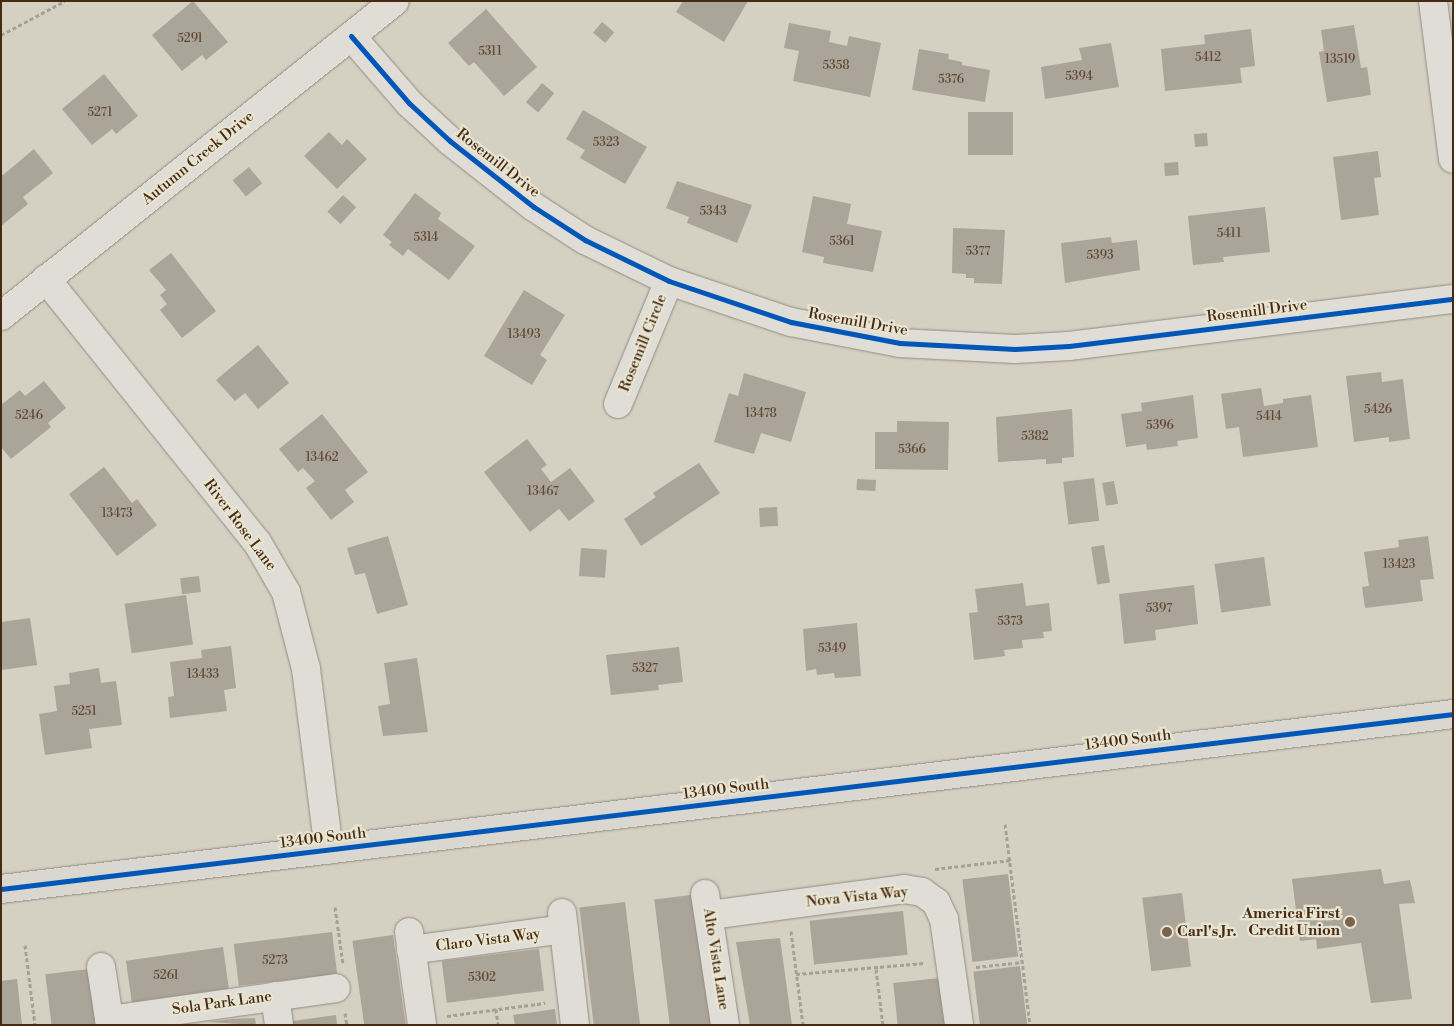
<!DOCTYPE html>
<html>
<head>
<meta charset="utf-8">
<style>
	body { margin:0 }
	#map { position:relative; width:1454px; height:1026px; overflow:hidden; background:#d4d0c2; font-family:"Libre Bodoni",serif }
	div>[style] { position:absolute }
	.building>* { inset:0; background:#aaa499; transform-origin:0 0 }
	.path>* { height:3px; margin-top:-1.5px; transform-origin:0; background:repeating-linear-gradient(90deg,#a5a098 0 4px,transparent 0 6.5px) }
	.roads { filter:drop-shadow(0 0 1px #938c81) drop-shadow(0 0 1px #938c81) }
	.minor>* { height:28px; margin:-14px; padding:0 14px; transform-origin:14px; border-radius:14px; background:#dfddd6 }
	.major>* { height:28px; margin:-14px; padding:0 14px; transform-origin:14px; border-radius:14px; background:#d9d7cf }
	.cycleway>* { height:5px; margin:-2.5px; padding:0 2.5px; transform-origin:2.5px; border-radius:2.5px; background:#0057b8 }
	.dots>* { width:14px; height:14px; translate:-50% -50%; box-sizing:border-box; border:2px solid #e8e4d2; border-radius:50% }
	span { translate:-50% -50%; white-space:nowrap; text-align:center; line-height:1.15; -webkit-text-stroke:4.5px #e8e4d2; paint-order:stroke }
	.number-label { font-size:12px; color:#604833 }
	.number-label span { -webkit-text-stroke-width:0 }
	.street-label { font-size:15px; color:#482911 }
	.poi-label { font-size:15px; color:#482911; font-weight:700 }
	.right { translate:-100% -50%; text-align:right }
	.left { translate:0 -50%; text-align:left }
	.frame { position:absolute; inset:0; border:2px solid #482911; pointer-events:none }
</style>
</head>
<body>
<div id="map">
	<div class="building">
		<i style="clip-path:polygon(193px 1px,228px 42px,206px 60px,202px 55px,182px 71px,152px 35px)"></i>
		<i style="clip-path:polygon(683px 1px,748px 1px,724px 42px,676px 12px)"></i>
		<i style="clip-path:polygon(486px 9px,537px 67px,504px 96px,474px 62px,469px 66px,448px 43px)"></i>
		<i style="left:602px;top:22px;width:16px;height:14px;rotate:40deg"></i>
		<i style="clip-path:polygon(789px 23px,831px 31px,829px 42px,847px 46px,849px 36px,881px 43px,870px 97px,793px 81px,799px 51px,784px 48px)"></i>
		<i style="clip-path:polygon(1354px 25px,1361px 68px,1367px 67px,1371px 95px,1327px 102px,1319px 52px,1324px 51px,1321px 30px)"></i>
		<i style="clip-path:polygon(1251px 29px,1255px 66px,1240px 68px,1242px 83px,1165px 91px,1161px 49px,1205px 44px,1204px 35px)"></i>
		<i style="clip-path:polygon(1111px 43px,1119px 87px,1045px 99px,1041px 67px,1082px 60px,1079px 48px)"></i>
		<i style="clip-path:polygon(919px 49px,949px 54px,948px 59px,962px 62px,962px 65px,990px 70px,985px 102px,912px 90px)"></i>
		<i style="clip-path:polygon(104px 74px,138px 116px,116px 134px,112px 129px,92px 145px,62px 109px)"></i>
		<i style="left:542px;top:83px;width:16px;height:25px;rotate:40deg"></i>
		<i style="clip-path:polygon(583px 110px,647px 147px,625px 184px,580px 158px,585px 150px,566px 139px)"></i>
		<i style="left:1013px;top:112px;width:43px;height:45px;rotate:90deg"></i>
		<i style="clip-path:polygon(329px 132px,342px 145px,347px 139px,367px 159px,337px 189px,304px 156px)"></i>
		<i style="left:1207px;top:133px;width:13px;height:13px;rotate:86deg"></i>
		<i style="clip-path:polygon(34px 149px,53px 173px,23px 197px,28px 204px,1px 226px,1px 173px,3px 175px)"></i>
		<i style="clip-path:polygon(1378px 151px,1381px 177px,1374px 178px,1379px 215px,1341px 220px,1333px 157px)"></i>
		<i style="left:1178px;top:162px;width:13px;height:14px;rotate:86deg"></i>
		<i style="left:249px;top:167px;width:21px;height:21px;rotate:51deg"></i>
		<i style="clip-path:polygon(677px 181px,752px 205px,737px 243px,687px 223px,689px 217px,666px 208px)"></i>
		<i style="clip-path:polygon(415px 193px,441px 213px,438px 219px,475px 246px,449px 280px,408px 249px,403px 256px,389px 245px,392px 242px,383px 235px)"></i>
		<i style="left:343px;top:195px;width:18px;height:23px;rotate:43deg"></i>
		<i style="clip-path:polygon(813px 196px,851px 204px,847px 224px,882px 231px,873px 272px,823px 263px,824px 257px,802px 252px)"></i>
		<i style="clip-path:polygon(1265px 207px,1270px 252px,1223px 257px,1224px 262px,1193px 265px,1188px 216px)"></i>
		<i style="clip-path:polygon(953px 228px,1005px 230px,1002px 284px,974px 283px,974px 278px,966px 278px,966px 274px,952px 273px)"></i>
		<i style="clip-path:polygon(1111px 237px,1112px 243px,1137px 240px,1140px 270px,1065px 283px,1061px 243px)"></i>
		<i style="clip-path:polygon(171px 253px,216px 311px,182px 338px,160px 310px,167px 304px,160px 295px,166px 290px,149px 270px)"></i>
		<i style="clip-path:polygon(524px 290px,565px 315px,540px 355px,547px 360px,532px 385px,484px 356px)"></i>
		<i style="clip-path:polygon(258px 345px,289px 383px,258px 409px,245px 393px,235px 401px,216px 380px)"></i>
		<i style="clip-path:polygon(1381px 372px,1382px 382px,1403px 379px,1410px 439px,1389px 442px,1389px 437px,1354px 442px,1346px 376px)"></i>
		<i style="clip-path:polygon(744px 373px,806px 392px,791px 442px,761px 433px,754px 454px,714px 442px,729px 393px,738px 396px)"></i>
		<i style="clip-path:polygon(44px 381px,66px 408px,48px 423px,51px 427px,11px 459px,1px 447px,1px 405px,20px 390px,25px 396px)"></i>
		<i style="clip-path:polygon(1261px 388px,1264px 406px,1283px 403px,1283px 399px,1311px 395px,1318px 447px,1243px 457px,1239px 427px,1226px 429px,1221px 394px)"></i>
		<i style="clip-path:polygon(1193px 395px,1198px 438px,1177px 441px,1178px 446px,1147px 450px,1146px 444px,1126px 447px,1121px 414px,1142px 411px,1141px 403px)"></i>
		<i style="clip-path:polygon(1072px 409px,1074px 457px,1062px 458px,1062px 463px,1046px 464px,1046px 459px,998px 462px,996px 417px)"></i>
		<i style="clip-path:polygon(322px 414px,368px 472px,345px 490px,354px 502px,331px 520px,306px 488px,315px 481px,303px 468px,298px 472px,279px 449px)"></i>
		<i style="clip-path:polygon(897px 421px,949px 422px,948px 470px,875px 469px,875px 432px,897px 432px)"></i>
		<i style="clip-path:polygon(527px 439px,547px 465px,541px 469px,551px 482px,570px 468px,595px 501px,569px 521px,559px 509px,530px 532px,484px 472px)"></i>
		<i style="clip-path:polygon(699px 463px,720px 493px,641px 546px,624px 519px,656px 497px,653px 493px)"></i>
		<i style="clip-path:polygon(104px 467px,132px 503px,137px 499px,157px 525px,117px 556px,69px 494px)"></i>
		<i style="left:1094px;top:478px;width:43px;height:31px;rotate:83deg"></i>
		<i style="left:857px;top:479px;width:19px;height:11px;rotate:3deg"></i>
		<i style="left:1114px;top:481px;width:23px;height:12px;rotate:80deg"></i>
		<i style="left:777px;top:507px;width:19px;height:18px;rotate:87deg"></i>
		<i style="clip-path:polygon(388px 536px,408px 605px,377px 614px,365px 573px,355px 575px,347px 548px)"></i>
		<i style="clip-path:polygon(1428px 536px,1434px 579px,1420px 580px,1423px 601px,1365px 608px,1362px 587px,1369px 586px,1364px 552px,1399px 547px,1398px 540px)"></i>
		<i style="left:1104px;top:545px;width:38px;height:13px;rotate:81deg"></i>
		<i style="left:581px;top:548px;width:26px;height:28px;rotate:4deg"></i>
		<i style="left:1264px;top:557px;width:49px;height:50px;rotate:82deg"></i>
		<i style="left:199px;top:576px;width:16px;height:19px;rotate:83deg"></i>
		<i style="clip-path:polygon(1023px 583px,1026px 606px,1049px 603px,1052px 631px,1043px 632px,1044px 638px,1022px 640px,1023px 648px,1004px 650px,1005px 656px,974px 660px,969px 613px,978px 612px,975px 589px)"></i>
		<i style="clip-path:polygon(1194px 585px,1198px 624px,1155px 630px,1156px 640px,1124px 644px,1119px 594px)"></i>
		<i style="left:186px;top:595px;width:50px;height:62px;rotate:82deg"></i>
		<i style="clip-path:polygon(30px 618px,37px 665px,1px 670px,1px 622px)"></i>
		<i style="clip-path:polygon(857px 623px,861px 676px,835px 678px,834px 673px,817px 675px,816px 669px,806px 671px,803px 629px)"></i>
		<i style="clip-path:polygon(231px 646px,236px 688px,224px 690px,227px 711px,170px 718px,168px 697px,174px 696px,170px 662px,202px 658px,201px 650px)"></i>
		<i style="clip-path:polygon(679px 647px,683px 682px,658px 685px,659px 690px,611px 695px,606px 655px)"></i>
		<i style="clip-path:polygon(417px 658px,428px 732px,383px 736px,378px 706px,390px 704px,384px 663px)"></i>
		<i style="clip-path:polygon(99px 668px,101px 683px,116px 681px,122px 725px,89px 729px,92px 748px,45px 755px,39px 714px,57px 711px,54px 686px,70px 684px,69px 673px)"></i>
		<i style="clip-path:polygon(1381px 869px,1384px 884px,1410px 880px,1415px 903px,1399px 904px,1412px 999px,1371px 1003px,1361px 943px,1317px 949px,1316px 939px,1300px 941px,1292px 879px)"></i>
		<i style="left:1008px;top:874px;width:83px;height:46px;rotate:83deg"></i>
		<i style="left:1182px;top:893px;width:74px;height:40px;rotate:83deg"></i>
		<i style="left:699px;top:894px;width:132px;height:45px;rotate:83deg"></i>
		<i style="left:625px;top:902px;width:124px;height:46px;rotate:83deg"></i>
		<i style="left:903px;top:911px;width:44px;height:94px;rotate:84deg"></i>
		<i style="left:332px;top:932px;width:42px;height:99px;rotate:83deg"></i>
		<i style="left:393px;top:935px;width:91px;height:41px;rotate:82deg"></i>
		<i style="clip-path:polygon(780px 938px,792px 1025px,750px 1025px,736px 942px)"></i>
		<i style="left:223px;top:947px;width:42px;height:98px;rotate:82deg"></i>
		<i style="left:539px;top:949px;width:42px;height:98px;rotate:83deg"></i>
		<i style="left:1020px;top:966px;width:59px;height:47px;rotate:83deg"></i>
		<i style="left:89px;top:969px;width:56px;height:44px;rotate:83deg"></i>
		<i style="left:940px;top:978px;width:47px;height:47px;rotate:84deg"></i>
		<i style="clip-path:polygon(17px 979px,22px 1025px,1px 1025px,1px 981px)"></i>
		<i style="clip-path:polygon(555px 1009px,557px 1025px,515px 1025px,513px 1015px)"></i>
		<i style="clip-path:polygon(336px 1015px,337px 1025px,293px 1025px,293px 1021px)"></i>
		<i style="clip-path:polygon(255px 1018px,256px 1025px,208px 1022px,232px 1019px)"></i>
	</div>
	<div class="path">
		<i style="left:1px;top:35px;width:72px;rotate:-28deg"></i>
		<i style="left:1005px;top:824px;width:203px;rotate:82.9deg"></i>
		<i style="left:935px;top:869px;width:76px;rotate:-6.8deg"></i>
		<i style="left:335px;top:907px;width:58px;rotate:82deg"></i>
		<i style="left:791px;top:931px;width:95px;rotate:82.7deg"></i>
		<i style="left:25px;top:945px;width:81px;rotate:82.9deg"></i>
		<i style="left:976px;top:967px;width:46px;rotate:-6.2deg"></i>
		<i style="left:876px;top:969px;width:56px;rotate:82.9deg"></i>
		<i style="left:796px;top:974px;width:128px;rotate:-4.9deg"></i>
		<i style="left:496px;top:1009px;width:16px;rotate:83deg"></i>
		<i style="left:345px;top:1013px;width:12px;rotate:81deg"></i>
		<i style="left:447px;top:1016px;width:99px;rotate:-7.6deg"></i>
	</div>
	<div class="roads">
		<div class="minor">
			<i style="left:1433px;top:1px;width:159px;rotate:82.8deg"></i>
			<i style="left:351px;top:36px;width:89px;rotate:49.1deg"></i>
			<i style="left:409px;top:103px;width:56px;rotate:42.8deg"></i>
			<i style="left:450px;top:141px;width:107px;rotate:38.2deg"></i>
			<i style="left:534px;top:207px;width:61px;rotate:32.9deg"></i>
			<i style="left:585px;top:240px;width:93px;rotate:26deg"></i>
			<i style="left:669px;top:281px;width:129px;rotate:18.6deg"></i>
			<i style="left:791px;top:322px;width:111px;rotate:10.9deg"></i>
			<i style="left:900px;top:343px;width:115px;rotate:3deg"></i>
			<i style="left:1015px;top:349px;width:54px;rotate:-3.2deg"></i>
			<i style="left:1069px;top:346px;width:387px;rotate:-7deg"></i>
			<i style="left:46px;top:279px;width:337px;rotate:51.3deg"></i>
			<i style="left:257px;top:542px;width:58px;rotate:59.9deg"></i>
			<i style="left:286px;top:592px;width:80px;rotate:75.4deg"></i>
			<i style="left:306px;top:669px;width:182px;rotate:82.8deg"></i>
			<i style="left:1px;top:316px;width:504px;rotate:-38.64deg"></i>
			<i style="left:618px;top:404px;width:133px;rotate:-67.5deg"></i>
			<i style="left:705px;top:894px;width:133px;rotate:81.3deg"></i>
			<i style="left:562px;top:913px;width:113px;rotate:83.4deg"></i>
			<i style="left:710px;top:915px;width:196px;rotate:-7.6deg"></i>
			<i style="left:904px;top:889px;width:18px;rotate:9deg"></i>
			<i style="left:922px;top:892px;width:17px;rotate:36deg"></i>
			<i style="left:936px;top:902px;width:19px;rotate:65deg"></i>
			<i style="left:944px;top:919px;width:107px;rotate:81.9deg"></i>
			<i style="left:409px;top:932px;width:94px;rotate:82deg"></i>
			<i style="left:411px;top:950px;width:154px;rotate:-7.8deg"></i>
			<i style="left:101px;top:967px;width:59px;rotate:81.2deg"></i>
			<i style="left:275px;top:996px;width:29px;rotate:82deg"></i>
			<i style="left:109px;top:1020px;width:229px;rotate:-8deg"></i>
		</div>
		<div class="major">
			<i style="left:1px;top:889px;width:1463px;rotate:-6.87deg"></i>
		</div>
	</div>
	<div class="cycleway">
		<i style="left:351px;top:36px;width:89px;rotate:49.1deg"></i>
		<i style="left:409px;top:103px;width:56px;rotate:42.8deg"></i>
		<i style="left:450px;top:141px;width:107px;rotate:38.2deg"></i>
		<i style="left:534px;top:207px;width:61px;rotate:32.9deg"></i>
		<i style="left:585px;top:240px;width:93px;rotate:26deg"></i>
		<i style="left:669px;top:281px;width:129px;rotate:18.6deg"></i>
		<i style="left:791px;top:322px;width:111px;rotate:10.9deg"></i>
		<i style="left:900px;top:343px;width:115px;rotate:3deg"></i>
		<i style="left:1015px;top:349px;width:54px;rotate:-3.2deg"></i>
		<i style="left:1069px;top:346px;width:387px;rotate:-7deg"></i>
		<i style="left:1px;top:889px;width:1463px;rotate:-6.87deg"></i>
	</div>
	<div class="dots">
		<i style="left:1350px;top:922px;background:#79634f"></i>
		<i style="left:1167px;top:932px;background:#79634f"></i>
	</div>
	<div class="number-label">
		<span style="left:190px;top:39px">5291</span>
		<span style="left:490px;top:52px">5311</span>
		<span style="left:1208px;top:58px">5412</span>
		<span style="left:1340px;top:60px">13519</span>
		<span style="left:836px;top:66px">5358</span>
		<span style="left:1079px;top:77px">5394</span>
		<span style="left:951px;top:80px">5376</span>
		<span style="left:100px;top:113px">5271</span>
		<span style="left:606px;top:143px">5323</span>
		<span style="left:713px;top:212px">5343</span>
		<span style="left:1229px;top:234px">5411</span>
		<span style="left:426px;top:238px">5314</span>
		<span style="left:842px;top:242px">5361</span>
		<span style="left:978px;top:252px">5377</span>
		<span style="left:1100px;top:256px">5393</span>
		<span style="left:524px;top:335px">13493</span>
		<span style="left:1378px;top:410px">5426</span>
		<span style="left:761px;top:414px">13478</span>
		<span style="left:29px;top:416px">5246</span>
		<span style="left:1269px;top:417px">5414</span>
		<span style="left:1160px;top:426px">5396</span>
		<span style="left:1035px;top:437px">5382</span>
		<span style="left:912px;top:450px">5366</span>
		<span style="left:322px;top:458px">13462</span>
		<span style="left:543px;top:492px">13467</span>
		<span style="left:117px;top:514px">13473</span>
		<span style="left:1399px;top:565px">13423</span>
		<span style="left:1159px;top:609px">5397</span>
		<span style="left:1010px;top:622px">5373</span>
		<span style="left:832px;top:649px">5349</span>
		<span style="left:645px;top:669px">5327</span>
		<span style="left:203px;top:675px">13433</span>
		<span style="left:84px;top:712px">5251</span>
		<span style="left:275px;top:961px">5273</span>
		<span style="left:166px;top:976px">5261</span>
		<span style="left:482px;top:978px">5302</span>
	</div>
	<div class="street-label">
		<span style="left:198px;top:158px;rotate:-39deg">Autumn Creek Drive</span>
		<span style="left:498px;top:163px;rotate:38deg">Rosemill Drive</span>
		<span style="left:1257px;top:311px;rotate:-7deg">Rosemill Drive</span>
		<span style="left:858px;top:322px;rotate:10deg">Rosemill Drive</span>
		<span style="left:643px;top:343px;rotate:-68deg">Rosemill Circle</span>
		<span style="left:240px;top:525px;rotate:53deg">River Rose Lane</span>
		<span style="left:1128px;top:740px;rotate:-7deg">13400 South</span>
		<span style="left:726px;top:789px;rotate:-7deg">13400 South</span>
		<span style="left:323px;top:838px;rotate:-7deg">13400 South</span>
		<span style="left:857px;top:897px;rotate:-6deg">Nova Vista Way</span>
		<span style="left:488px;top:940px;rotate:-7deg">Claro Vista Way</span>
		<span style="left:716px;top:959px;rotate:81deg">Alto Vista Lane</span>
		<span style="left:222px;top:1003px;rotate:-8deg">Sola Park Lane</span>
	</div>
	<div class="poi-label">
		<span class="right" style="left:1340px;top:922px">America First<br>Credit Union</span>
		<span class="left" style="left:1177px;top:932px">Carl's Jr.</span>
	</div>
	<div class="frame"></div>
</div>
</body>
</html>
